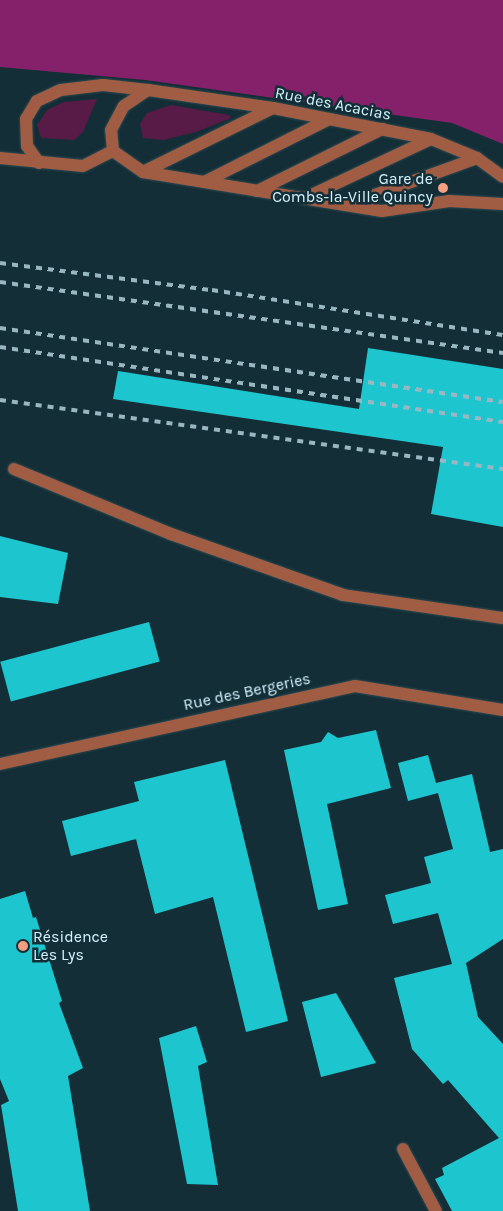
<!DOCTYPE html>
<html>
<head>
<meta charset="utf-8">
<style>
	body { margin:0 }
	#map { position:relative; width:503px; height:1211px; overflow:hidden; background:#132e36; font-family:Karla,sans-serif }
	div>[style] { position:absolute }
	.green>* { inset:0; background:#581b47 }
	.forest>* { inset:0; background:#84216a }
	.building>* { inset:0; background:#1dc6cf; transform-origin:0 0 }
	.roads { filter:drop-shadow(0 0 1px #2e4a52) drop-shadow(0 0 1px #2e4a52) }
	.minor>* { height:12px; margin:-6px; padding:0 6px; transform-origin:6px; border-radius:6px; background:#a15d44 }
	.rail>* { height:4px; margin-top:-2px; transform-origin:0; background:repeating-linear-gradient(90deg,#99b7c1 0 6px,transparent 0 12px) }
	.dots>* { width:14px; height:14px; translate:-50% -50%; box-sizing:border-box; border:2px solid #132e36; border-radius:50% }
	span { translate:-50% -50%; white-space:nowrap; text-align:center; line-height:1.15; -webkit-text-stroke:5px #132e36; paint-order:stroke }
	.street-label { font-size:16px; color:#d3f3fe }
	.poi-label { font-size:16px; color:#d3f3fe }
	.right { translate:-100% -50%; text-align:right }
	.left { translate:0 -50%; text-align:left }
</style>
</head>
<body>
<div id="map">
	<div class="green">
		<i style="clip-path:polygon(97px 99px,83px 132px,74px 140px,41px 138px,37px 125px,47px 110px,64px 102px)"></i>
		<i style="clip-path:polygon(171px 105px,229px 115px,231px 118px,196px 132px,163px 140px,143px 138px,140px 124px,147px 113px)"></i>
	</div>
	<div class="forest">
		<i style="clip-path:polygon(0 0,503px 0,503px 144px,452px 123px,145px 80px,0 67px)"></i>
	</div>
	<div class="building">
		<i style="clip-path:polygon(368px 348px,503px 369px,503px 527px,431px 514px,443px 447px,113px 399px,118px 371px,359px 409px)"></i>
		<i style="clip-path:polygon(0 536px,68px 553px,58px 604px,0 597px)"></i>
		<i style="left:149px;top:622px;width:41px;height:154px;rotate:75deg"></i>
		<i style="clip-path:polygon(376px 730px,391px 788px,327px 804px,348px 904px,318px 910px,284px 750px,321px 742px,328px 732px,338px 738px)"></i>
		<i style="clip-path:polygon(428px 755px,436px 783px,472px 774px,490px 852px,503px 849px,503px 939px,466px 963px,478px 1017px,503px 1044px,503px 1211px,452px 1211px,435px 1179px,444px 1175px,442px 1168px,499px 1138px,448px 1080px,443px 1084px,412px 1049px,394px 978px,452px 964px,438px 913px,393px 924px,385px 895px,431px 883px,424px 857px,453px 849px,438px 793px,408px 801px,398px 763px)"></i>
		<i style="clip-path:polygon(225px 760px,288px 1021px,246px 1032px,213px 897px,155px 914px,136px 839px,71px 856px,62px 821px,139px 801px,134px 782px)"></i>
		<i style="clip-path:polygon(25px 891px,33px 918px,36px 917px,62px 1001px,59px 1003px,83px 1068px,68px 1076px,90px 1211px,18px 1211px,1px 1105px,9px 1101px,0 1079px,0 899px)"></i>
		<i style="clip-path:polygon(336px 993px,376px 1063px,321px 1077px,302px 1002px)"></i>
		<i style="clip-path:polygon(196px 1026px,207px 1062px,198px 1066px,218px 1185px,187px 1184px,159px 1038px)"></i>
	</div>
	<div class="roads">
		<div class="minor">
			<i style="left:113px;top:151px;width:21px;rotate:-95deg"></i>
			<i style="left:111px;top:130px;width:27px;rotate:-62deg"></i>
			<i style="left:124px;top:106px;width:29px;rotate:-34deg"></i>
			<i style="left:148px;top:90px;width:126px;rotate:8.2deg"></i>
			<i style="left:273px;top:108px;width:161px;rotate:11.1deg"></i>
			<i style="left:431px;top:139px;width:50px;rotate:22.4deg"></i>
			<i style="left:477px;top:158px;width:32px;rotate:36deg"></i>
			<i style="left:113px;top:151px;width:37px;rotate:35deg"></i>
			<i style="left:143px;top:172px;width:242px;rotate:9.3deg"></i>
			<i style="left:382px;top:211px;width:68px;rotate:-8.5deg"></i>
			<i style="left:449px;top:201px;width:54px;rotate:3.2deg"></i>
			<i style="left:0;top:158px;width:83px;rotate:5.5deg"></i>
			<i style="left:83px;top:166px;width:34px;rotate:-27deg"></i>
			<i style="left:39px;top:163px;width:21px;rotate:-125deg"></i>
			<i style="left:27px;top:146px;width:27px;rotate:-92deg"></i>
			<i style="left:26px;top:119px;width:21px;rotate:-59deg"></i>
			<i style="left:37px;top:101px;width:26px;rotate:-25deg"></i>
			<i style="left:61px;top:90px;width:42px;rotate:-6.8deg"></i>
			<i style="left:103px;top:85px;width:45px;rotate:6.3deg"></i>
			<i style="left:143px;top:172px;width:145px;rotate:-26.2deg"></i>
			<i style="left:204px;top:182px;width:140px;rotate:-26.7deg"></i>
			<i style="left:257px;top:191px;width:140px;rotate:-26.4deg"></i>
			<i style="left:305px;top:198px;width:139px;rotate:-25.1deg"></i>
			<i style="left:350px;top:204px;width:135px;rotate:-19.9deg"></i>
			<i style="left:14px;top:469px;width:170px;rotate:22.5deg"></i>
			<i style="left:171px;top:534px;width:182px;rotate:19.5deg"></i>
			<i style="left:343px;top:595px;width:162px;rotate:8.2deg"></i>
			<i style="left:0;top:764px;width:363px;rotate:-12.4deg"></i>
			<i style="left:355px;top:686px;width:150px;rotate:9.2deg"></i>
			<i style="left:403px;top:1149px;width:70px;rotate:62deg"></i>
		</div>
	</div>
	<div class="rail">
		<i style="left:0;top:263px;width:214px;rotate:7.3deg"></i>
		<i style="left:212px;top:290px;width:294px;rotate:8.8deg"></i>
		<i style="left:0;top:282px;width:508px;rotate:8.03deg"></i>
		<i style="left:0;top:328px;width:508px;rotate:8.37deg"></i>
		<i style="left:0;top:347px;width:509px;rotate:8.48deg"></i>
		<i style="left:0;top:400px;width:508px;rotate:7.81deg"></i>
	</div>
	<div class="dots">
		<i style="left:443px;top:188px;background:#f3a082"></i>
		<i style="left:23px;top:946px;background:#f3a082"></i>
	</div>
	<div class="street-label">
		<span style="left:333px;top:104px;rotate:11deg">Rue des Acacias</span>
		<span style="left:247px;top:692px;rotate:-12deg">Rue des Bergeries</span>
	</div>
	<div class="poi-label">
		<span class="right" style="left:433px;top:188px">Gare de<br>Combs-la-Ville Quincy</span>
		<span class="left" style="left:33px;top:946px">Résidence<br>Les Lys</span>
	</div>
</div>
</body>
</html>
